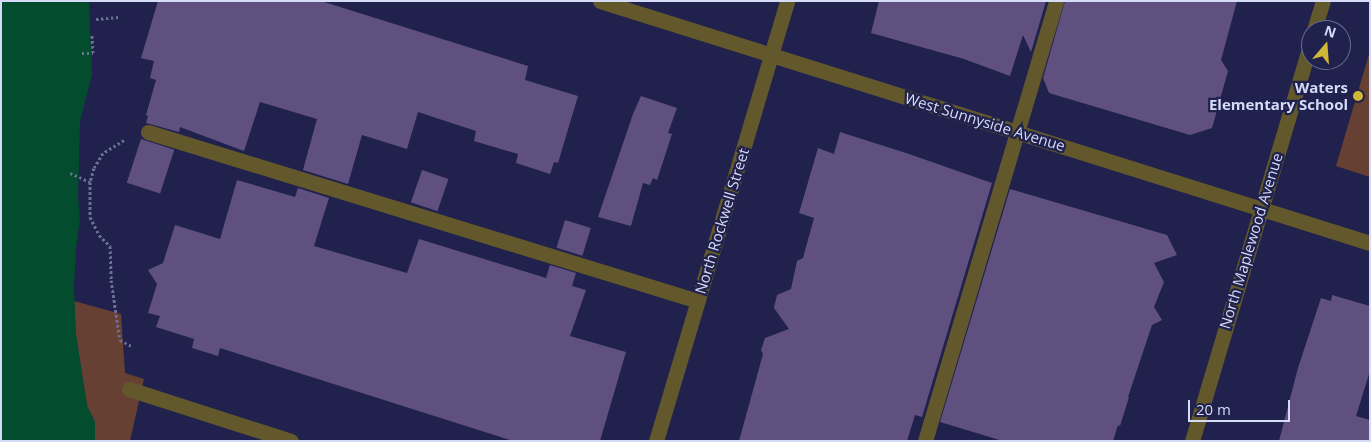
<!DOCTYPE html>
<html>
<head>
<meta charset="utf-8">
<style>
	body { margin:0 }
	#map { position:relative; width:1371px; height:442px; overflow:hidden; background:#20224d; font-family:"Open Sans",sans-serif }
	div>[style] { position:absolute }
	.green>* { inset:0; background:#674034 }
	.water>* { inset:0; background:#034d2e }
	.building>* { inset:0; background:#5f507f; transform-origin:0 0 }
	.path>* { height:3px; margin-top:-1.5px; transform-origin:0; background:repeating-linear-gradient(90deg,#6c6f94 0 2.5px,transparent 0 5px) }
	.lane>* { height:15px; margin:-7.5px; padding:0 7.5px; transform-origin:7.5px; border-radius:7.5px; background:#62582b }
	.street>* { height:15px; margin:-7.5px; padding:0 7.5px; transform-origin:7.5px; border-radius:7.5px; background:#62582b }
	.dots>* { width:14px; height:14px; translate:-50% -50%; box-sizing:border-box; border:2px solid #20224d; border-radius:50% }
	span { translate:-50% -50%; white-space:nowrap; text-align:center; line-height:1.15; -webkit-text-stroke:4.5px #20224d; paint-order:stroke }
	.poi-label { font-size:15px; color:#d6dbf7; font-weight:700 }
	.right { translate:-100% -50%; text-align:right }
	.street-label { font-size:15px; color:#d6dbf7 }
	.frame { position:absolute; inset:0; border:2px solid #d6dbf7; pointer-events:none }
	.north { position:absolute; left:1301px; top:20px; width:50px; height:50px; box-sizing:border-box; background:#20224d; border:1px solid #696c91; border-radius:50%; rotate:18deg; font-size:14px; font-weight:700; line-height:20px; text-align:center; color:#d6dbf7 }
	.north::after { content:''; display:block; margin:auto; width:18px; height:22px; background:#d0b736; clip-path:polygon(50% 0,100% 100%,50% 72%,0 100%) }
	.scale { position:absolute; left:1188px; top:400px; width:102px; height:22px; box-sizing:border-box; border:2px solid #d6dbf7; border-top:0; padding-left:6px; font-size:15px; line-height:18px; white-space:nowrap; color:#d6dbf7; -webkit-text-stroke:4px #20224d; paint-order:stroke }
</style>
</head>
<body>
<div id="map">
	<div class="green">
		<i style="clip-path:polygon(1370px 51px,1370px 177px,1336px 166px)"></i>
		<i style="clip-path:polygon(74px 301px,121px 314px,125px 373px,144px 379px,130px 441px,95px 441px,95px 422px,87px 406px,76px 335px)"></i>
	</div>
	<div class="water">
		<i style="clip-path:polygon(1px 1px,89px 1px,92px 75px,80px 121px,78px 197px,80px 219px,76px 248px,74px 286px,76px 335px,87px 406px,95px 422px,95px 441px,1px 441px)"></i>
	</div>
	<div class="building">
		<i style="clip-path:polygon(158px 1px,321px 1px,528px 66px,525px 80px,578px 96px,558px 163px,554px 162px,550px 174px,516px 163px,518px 154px,474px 141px,476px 131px,418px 112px,407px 149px,362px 135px,348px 184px,303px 170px,317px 119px,260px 102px,244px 151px,180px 127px,179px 132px,146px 123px,148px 116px,146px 115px,156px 80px,150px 78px,154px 61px,141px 58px)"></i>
		<i style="clip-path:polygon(879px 1px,1046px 1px,1031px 52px,1023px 35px,1010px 76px,964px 59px,871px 33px)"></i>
		<i style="clip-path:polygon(1065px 1px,1237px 1px,1221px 60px,1228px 71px,1212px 128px,1190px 135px,1049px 93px,1043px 78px)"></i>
		<i style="clip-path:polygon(641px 96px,677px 108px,668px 133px,672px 134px,657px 180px,653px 178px,650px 185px,643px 183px,631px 226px,598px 217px,633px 114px)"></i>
		<i style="clip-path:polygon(840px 132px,909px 154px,992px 183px,922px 417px,915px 415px,907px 441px,739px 441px,763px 354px,761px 350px,765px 338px,789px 329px,774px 308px,777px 295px,791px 289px,797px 261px,803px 258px,814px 218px,799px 213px,818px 148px,834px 154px)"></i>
		<i style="left:141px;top:139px;width:35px;height:46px;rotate:18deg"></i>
		<i style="left:422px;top:170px;width:28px;height:34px;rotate:19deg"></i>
		<i style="clip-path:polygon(237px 180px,295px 197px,298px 188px,329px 198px,314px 246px,407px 273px,419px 239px,546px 278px,550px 265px,576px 273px,572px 286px,586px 290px,570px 336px,626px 352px,600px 441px,513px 441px,220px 348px,218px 356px,192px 348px,194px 339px,156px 327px,160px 316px,148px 313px,157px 284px,148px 270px,163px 263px,175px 225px,220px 239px)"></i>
		<i style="clip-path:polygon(1010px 189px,1167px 235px,1177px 255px,1154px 263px,1164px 282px,1154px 307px,1162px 320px,1152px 325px,1128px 397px,1129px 397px,1120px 426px,1118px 425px,1113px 441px,1003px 441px,940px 422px)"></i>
		<i style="left:565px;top:220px;width:27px;height:29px;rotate:17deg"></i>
		<i style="clip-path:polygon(1332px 295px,1370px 306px,1370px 371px,1356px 416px,1370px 420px,1370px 441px,1279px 441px,1298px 368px,1321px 298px,1331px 301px)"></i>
	</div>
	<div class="path">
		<i style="left:96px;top:19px;width:25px;rotate:-5deg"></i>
		<i style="left:82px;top:53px;width:11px"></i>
		<i style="left:93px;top:53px;width:18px;rotate:-93deg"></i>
		<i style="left:124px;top:140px;width:25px;rotate:148deg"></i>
		<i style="left:103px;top:153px;width:17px;rotate:121deg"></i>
		<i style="left:94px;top:168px;width:15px;rotate:106deg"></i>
		<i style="left:90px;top:182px;width:35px;rotate:90deg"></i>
		<i style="left:90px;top:217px;width:20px;rotate:63deg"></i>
		<i style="left:99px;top:235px;width:16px;rotate:45deg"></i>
		<i style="left:110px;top:246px;width:34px;rotate:88deg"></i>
		<i style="left:111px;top:280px;width:61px;rotate:81.5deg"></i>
		<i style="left:120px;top:340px;width:15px;rotate:28deg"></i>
		<i style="left:70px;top:173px;width:22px;rotate:24deg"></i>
	</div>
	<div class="lane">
		<i style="left:148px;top:132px;width:575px;rotate:17.08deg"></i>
		<i style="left:925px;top:441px;width:459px;rotate:-73.4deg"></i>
	</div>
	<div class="street">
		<i style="left:600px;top:1px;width:807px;rotate:17.45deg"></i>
		<i style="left:1314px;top:30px;width:30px;rotate:-73deg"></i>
		<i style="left:129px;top:389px;width:170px;rotate:17.8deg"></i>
		<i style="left:656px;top:441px;width:459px;rotate:-73.4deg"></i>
		<i style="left:1192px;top:441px;width:417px;rotate:-73.4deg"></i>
	</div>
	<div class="dots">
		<i style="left:1358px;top:96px;background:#d0b736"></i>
	</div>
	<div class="poi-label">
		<span class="right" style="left:1348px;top:96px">Waters<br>Elementary School</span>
	</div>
	<div class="street-label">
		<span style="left:985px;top:122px;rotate:17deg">West Sunnyside Avenue</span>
		<span style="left:722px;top:221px;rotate:-73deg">North Rockwell Street</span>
		<span style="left:1251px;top:241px;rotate:-73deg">North Maplewood Avenue</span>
	</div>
	<div class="frame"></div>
	<div class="north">N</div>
	<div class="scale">20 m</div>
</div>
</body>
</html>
